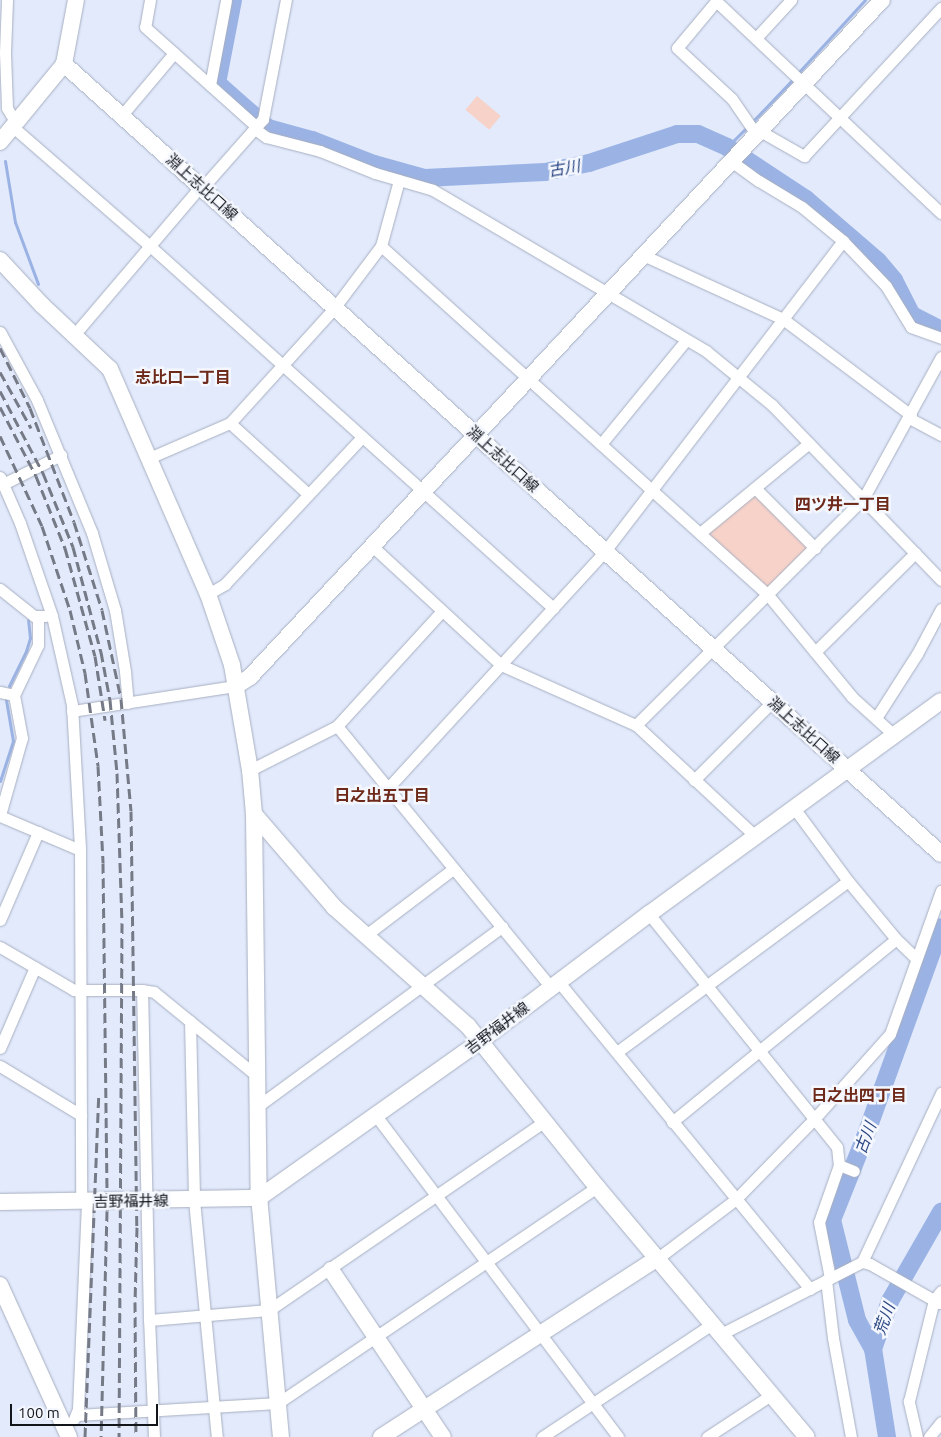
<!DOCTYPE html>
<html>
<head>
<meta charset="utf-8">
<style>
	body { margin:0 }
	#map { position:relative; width:941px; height:1437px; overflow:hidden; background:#e2eafc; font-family:Ubuntu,"Noto Sans JP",sans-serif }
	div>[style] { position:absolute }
	.green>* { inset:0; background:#f7d2c9; transform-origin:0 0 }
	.stream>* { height:3px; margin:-1.5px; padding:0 1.5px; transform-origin:1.5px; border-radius:1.5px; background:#9bb3e4 }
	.river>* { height:18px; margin:-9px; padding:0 9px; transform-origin:9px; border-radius:9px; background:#9bb3e4 }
	.roads { filter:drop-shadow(0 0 1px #a7afc0) drop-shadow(0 0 1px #a7afc0) }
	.street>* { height:11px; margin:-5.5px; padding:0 5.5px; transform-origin:5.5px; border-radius:5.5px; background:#fff }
	.secondary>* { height:16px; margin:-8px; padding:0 8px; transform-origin:8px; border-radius:8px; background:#fff }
	.rail>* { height:3px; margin-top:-1.5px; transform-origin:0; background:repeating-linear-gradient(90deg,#757a86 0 10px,transparent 0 15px) }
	span { translate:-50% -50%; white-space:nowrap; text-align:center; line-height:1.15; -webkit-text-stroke:5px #f4f7fe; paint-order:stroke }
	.street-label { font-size:15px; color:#12151a }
	.water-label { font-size:16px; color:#2b4682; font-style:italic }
	.neighbourhood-label { font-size:16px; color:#6d2919; font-weight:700 }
	.scale { position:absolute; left:10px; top:1404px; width:148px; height:22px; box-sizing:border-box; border:2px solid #12151a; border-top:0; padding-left:6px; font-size:15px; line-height:18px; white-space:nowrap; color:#12151a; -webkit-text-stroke:4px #f4f7fe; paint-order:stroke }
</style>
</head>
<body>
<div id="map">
	<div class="green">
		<i style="left:477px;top:96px;width:31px;height:18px;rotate:40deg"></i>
		<i style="left:755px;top:488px;width:85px;height:71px;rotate:45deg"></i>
	</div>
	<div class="stream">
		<i style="left:798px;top:73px;width:99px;rotate:-47.5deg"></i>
		<i style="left:752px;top:122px;width:61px;rotate:-46.3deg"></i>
		<i style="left:727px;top:147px;width:28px;rotate:-45deg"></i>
		<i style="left:5px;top:161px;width:62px;rotate:80.7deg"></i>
		<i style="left:15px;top:222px;width:66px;rotate:69.6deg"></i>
		<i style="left:9px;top:686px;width:39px;rotate:-64deg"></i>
		<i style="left:26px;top:651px;width:14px;rotate:-73deg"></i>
		<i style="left:30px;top:638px;width:18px;rotate:-96deg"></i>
		<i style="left:0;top:781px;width:42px;rotate:-72deg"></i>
		<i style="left:13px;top:741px;width:42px;rotate:-99.7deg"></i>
	</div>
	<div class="river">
		<i style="left:233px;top:0;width:85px;rotate:100.9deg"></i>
		<i style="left:217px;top:83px;width:68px;rotate:41.4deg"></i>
		<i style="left:268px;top:128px;width:46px;rotate:15.3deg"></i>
		<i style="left:312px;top:140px;width:66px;rotate:21.2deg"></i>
		<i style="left:374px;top:164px;width:53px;rotate:15.4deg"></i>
		<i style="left:425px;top:178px;width:120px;rotate:-2.9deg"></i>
		<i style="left:545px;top:172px;width:45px;rotate:-11.6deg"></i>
		<i style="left:589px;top:163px;width:93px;rotate:-18.2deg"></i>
		<i style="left:677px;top:134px;width:21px"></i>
		<i style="left:698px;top:134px;width:32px;rotate:24deg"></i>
		<i style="left:727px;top:147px;width:95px;rotate:33.4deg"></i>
		<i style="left:806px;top:199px;width:95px;rotate:40.7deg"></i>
		<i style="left:878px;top:261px;width:25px;rotate:50deg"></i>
		<i style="left:894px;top:280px;width:39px;rotate:63deg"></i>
		<i style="left:912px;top:315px;width:33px;rotate:27deg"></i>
		<i style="left:873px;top:1349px;width:33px;rotate:-119deg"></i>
		<i style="left:857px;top:1320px;width:103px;rotate:-104deg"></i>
		<i style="left:832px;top:1220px;width:89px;rotate:-68.3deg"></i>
		<i style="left:865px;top:1137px;width:223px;rotate:-70.1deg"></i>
		<i style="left:887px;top:1437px;width:89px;rotate:-99deg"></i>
		<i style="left:873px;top:1349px;width:51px;rotate:-70.5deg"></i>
		<i style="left:890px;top:1301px;width:103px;rotate:-60.2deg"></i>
	</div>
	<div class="roads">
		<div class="street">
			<i style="left:7px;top:0;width:53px;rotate:92.2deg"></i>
			<i style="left:5px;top:53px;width:55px;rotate:87.9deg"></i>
			<i style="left:7px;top:108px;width:17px;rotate:59deg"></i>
			<i style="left:150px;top:0;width:27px;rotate:100deg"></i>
			<i style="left:145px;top:27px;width:150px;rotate:41.8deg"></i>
			<i style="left:717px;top:0;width:62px;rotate:129.8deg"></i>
			<i style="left:677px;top:48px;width:75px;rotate:42.8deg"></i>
			<i style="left:732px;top:99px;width:42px;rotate:55.6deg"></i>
			<i style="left:716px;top:1px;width:309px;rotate:43.3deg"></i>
			<i style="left:756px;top:38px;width:52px;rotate:-47.4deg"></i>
			<i style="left:210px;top:85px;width:86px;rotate:-79.3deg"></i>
			<i style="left:122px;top:115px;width:81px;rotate:-50deg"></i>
			<i style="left:13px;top:127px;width:181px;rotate:41deg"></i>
			<i style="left:150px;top:246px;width:542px;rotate:41.93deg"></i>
			<i style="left:255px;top:129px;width:14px;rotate:36deg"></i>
			<i style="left:266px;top:137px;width:56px;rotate:14.5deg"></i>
			<i style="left:320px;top:151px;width:59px;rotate:21.8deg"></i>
			<i style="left:375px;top:173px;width:60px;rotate:16.3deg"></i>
			<i style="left:433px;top:190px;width:317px;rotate:30.5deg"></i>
			<i style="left:706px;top:351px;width:85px;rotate:39.3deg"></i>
			<i style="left:772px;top:405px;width:243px;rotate:46deg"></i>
			<i style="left:760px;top:131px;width:51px;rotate:29.6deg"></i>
			<i style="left:804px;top:156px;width:202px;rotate:-47.2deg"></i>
			<i style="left:731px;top:161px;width:34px;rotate:36deg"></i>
			<i style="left:759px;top:181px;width:50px;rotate:31.2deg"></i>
			<i style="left:802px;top:207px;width:53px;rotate:39.7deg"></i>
			<i style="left:843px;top:241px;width:62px;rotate:46.3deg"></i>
			<i style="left:886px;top:286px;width:48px;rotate:58.6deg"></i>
			<i style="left:911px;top:327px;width:32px;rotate:20deg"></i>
			<i style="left:203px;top:187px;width:91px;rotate:-48.6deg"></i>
			<i style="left:263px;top:119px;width:121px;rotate:-79.1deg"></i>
			<i style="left:381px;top:246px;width:521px;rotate:42.04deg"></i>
			<i style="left:768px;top:595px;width:132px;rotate:50.5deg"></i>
			<i style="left:852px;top:697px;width:57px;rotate:42.1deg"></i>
			<i style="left:643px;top:255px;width:154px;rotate:24.6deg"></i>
			<i style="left:783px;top:319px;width:160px;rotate:36.9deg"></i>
			<i style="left:0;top:332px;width:77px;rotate:61.4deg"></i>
			<i style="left:37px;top:400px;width:144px;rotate:67.5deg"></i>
			<i style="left:92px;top:533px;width:80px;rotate:73.4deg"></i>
			<i style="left:115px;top:610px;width:62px;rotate:80.7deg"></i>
			<i style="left:125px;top:671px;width:32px;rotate:85deg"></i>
			<i style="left:74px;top:335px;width:196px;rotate:-49.6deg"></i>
			<i style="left:909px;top:418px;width:36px;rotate:28deg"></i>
			<i style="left:230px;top:423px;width:105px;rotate:42.3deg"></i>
			<i style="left:601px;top:444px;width:134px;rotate:-50.7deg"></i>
			<i style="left:149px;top:458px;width:88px;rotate:-23.4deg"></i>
			<i style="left:230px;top:423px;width:156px;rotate:-47.8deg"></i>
			<i style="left:335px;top:307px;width:76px;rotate:-53deg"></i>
			<i style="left:381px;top:246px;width:68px;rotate:-74.7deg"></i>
			<i style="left:0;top:477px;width:50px;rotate:66.5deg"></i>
			<i style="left:20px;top:523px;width:98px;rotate:71deg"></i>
			<i style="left:52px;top:616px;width:91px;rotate:77.3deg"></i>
			<i style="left:72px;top:705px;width:145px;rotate:86.8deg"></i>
			<i style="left:80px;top:850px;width:351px;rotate:89.8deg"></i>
			<i style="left:3px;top:484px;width:65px;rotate:-26.6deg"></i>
			<i style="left:755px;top:488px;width:85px;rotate:45deg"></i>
			<i style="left:700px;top:533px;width:141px;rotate:-39.5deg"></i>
			<i style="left:371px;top:545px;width:177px;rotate:42.7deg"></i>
			<i style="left:501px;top:665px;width:148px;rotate:24deg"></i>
			<i style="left:636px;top:725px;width:164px;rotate:43deg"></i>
			<i style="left:0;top:589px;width:43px;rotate:38.5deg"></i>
			<i style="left:34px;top:616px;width:11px"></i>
			<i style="left:208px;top:594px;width:20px;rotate:-30deg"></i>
			<i style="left:225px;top:584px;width:201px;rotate:-47deg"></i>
			<i style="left:815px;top:652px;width:141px;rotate:-44.7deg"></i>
			<i style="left:0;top:692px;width:14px;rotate:12deg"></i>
			<i style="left:14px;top:695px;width:55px;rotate:-64.4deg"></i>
			<i style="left:38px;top:645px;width:29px;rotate:-90deg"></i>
			<i style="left:72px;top:711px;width:166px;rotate:-8.7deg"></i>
			<i style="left:876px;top:718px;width:76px;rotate:-57.4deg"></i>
			<i style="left:917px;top:654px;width:51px;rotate:-61.9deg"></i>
			<i style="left:636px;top:725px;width:320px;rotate:-44.9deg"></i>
			<i style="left:863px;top:499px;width:162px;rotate:-61.2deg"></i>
			<i style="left:337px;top:726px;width:338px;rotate:50.7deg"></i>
			<i style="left:250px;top:770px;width:97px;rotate:-26.8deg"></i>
			<i style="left:337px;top:726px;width:154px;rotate:-47.6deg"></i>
			<i style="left:694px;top:780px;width:110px;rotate:-45deg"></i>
			<i style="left:387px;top:789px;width:323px;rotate:-47.5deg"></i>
			<i style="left:605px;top:551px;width:391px;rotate:-52.5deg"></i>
			<i style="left:794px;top:808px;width:91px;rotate:53.5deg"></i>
			<i style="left:848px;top:881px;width:75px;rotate:50.4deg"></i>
			<i style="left:896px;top:939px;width:28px;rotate:44deg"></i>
			<i style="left:0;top:815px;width:80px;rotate:-74.1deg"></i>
			<i style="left:22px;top:738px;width:44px;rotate:-100.5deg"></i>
			<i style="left:0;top:816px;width:87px;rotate:23deg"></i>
			<i style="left:649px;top:914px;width:299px;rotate:51.1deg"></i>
			<i style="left:837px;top:1147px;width:18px;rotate:84deg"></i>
			<i style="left:839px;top:1165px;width:60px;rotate:109.3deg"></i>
			<i style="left:819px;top:1222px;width:57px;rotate:78.9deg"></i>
			<i style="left:0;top:920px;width:96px;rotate:-66.6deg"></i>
			<i style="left:366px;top:935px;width:109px;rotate:-37.2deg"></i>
			<i style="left:0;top:947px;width:86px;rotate:30.2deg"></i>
			<i style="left:74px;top:990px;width:68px"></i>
			<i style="left:558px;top:981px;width:398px;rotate:50.7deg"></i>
			<i style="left:190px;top:1021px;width:179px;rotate:88.7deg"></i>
			<i style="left:194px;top:1200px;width:238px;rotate:84.5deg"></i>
			<i style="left:0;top:1048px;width:88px;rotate:-66.6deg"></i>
			<i style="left:617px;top:1052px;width:287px;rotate:-36.5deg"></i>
			<i style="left:0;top:1066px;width:95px;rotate:31.2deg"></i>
			<i style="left:258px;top:1106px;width:303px;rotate:-36.3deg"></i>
			<i style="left:377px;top:1117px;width:401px;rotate:53deg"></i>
			<i style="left:672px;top:1122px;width:289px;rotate:-39.2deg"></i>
			<i style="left:839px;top:1165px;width:16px;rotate:22deg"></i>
			<i style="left:658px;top:1258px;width:96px;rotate:-37deg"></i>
			<i style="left:735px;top:1200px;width:113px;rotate:-45.7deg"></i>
			<i style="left:814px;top:1119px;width:114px;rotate:-48.2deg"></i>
			<i style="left:890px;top:1034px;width:152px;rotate:-70.4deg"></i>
			<i style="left:862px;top:1262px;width:8px;rotate:14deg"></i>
			<i style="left:870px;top:1264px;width:79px;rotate:29.5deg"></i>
			<i style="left:826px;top:1280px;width:58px;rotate:83.1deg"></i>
			<i style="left:833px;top:1338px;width:101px;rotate:79.7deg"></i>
			<i style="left:149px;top:1320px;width:120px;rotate:-4.8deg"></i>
			<i style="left:269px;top:1310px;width:333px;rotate:-34.4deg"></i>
			<i style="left:721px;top:1334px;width:158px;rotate:-27.1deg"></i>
			<i style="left:862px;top:1262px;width:187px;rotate:-64.9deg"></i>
			<i style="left:77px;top:1415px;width:201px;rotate:-3.4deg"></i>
			<i style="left:278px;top:1403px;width:385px;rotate:-34.1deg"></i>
			<i style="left:74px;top:1419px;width:11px;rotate:-68deg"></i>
			<i style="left:78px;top:1409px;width:208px;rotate:-87.5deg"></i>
			<i style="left:154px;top:1437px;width:117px;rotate:-92.4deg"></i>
			<i style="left:149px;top:1320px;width:330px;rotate:-91.2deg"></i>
			<i style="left:142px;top:990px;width:12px;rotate:9deg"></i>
			<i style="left:154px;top:992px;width:133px;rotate:39.2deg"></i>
			<i style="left:542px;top:1437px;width:204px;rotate:-33.6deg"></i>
			<i style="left:707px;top:1437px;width:77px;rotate:-33.3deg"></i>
			<i style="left:917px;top:1437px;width:37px;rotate:-103deg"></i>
			<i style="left:909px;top:1401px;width:104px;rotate:-76.1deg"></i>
			<i style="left:934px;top:1300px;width:11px;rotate:-52deg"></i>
			<i style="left:929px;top:1437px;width:19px;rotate:-51deg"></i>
		</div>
		<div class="secondary">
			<i style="left:64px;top:64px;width:1180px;rotate:42.01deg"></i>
			<i style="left:0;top:142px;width:101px;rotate:-50.6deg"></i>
			<i style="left:64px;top:64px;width:65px;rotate:-79.4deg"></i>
			<i style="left:0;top:260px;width:62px;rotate:47deg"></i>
			<i style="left:42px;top:305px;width:93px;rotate:43.3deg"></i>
			<i style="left:110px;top:369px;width:245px;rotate:66.5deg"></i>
			<i style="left:208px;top:594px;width:75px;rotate:71.3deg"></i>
			<i style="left:232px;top:665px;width:107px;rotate:80.3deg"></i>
			<i style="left:250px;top:770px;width:44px;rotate:84.8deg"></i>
			<i style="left:254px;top:814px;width:382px;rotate:89.3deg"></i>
			<i style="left:259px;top:1196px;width:242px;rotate:84.8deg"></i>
			<i style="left:236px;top:686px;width:17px;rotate:-33deg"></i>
			<i style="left:250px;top:677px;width:926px;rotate:-46.97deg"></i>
			<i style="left:254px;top:814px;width:123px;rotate:49.3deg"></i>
			<i style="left:334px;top:907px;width:179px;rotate:41.6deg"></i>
			<i style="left:468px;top:1026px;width:206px;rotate:51.3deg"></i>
			<i style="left:597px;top:1187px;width:326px;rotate:50deg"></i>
			<i style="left:0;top:1202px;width:250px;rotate:-0.9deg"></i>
			<i style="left:250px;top:1198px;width:13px;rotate:-13deg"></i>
			<i style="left:263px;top:1195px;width:265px;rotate:-35.3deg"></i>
			<i style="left:479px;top:1042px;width:213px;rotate:-37deg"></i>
			<i style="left:649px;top:914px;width:361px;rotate:-36.1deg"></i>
			<i style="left:331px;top:1270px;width:201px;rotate:56.2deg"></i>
			<i style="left:0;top:1285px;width:167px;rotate:65.6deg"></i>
			<i style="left:381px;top:1437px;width:330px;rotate:-32.9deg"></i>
		</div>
	</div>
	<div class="rail">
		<i style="left:0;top:348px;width:67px;rotate:63.4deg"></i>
		<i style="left:30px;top:408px;width:122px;rotate:68.9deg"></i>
		<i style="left:74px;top:522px;width:92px;rotate:72.3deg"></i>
		<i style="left:102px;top:610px;width:91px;rotate:77.9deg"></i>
		<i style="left:121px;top:699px;width:112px;rotate:84.9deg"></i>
		<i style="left:131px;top:811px;width:416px;rotate:89.2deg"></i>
		<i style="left:137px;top:1227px;width:75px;rotate:91.5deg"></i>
		<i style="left:135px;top:1302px;width:135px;rotate:89.6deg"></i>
		<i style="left:0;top:372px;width:64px;rotate:61deg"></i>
		<i style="left:0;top:391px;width:93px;rotate:62.3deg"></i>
		<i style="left:43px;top:473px;width:80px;rotate:67.9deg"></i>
		<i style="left:73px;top:547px;width:109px;rotate:75.1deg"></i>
		<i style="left:101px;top:652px;width:49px;rotate:79.4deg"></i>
		<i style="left:110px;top:700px;width:73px;rotate:84.5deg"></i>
		<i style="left:117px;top:773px;width:150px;rotate:88.1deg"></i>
		<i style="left:122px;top:923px;width:514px;rotate:90.33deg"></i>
		<i style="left:0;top:407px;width:78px;rotate:62.4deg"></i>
		<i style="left:36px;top:476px;width:78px;rotate:68.1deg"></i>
		<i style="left:65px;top:548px;width:112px;rotate:74.5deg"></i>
		<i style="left:95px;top:656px;width:65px;rotate:81.1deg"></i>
		<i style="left:0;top:436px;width:99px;rotate:65deg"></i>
		<i style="left:42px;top:526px;width:89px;rotate:71.6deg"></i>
		<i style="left:70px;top:610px;width:65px;rotate:76.6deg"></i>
		<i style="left:85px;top:673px;width:94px;rotate:82deg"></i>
		<i style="left:98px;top:766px;width:97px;rotate:87deg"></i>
		<i style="left:103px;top:863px;width:348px;rotate:89.3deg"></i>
		<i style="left:107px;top:1211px;width:226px;rotate:91.5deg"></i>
		<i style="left:85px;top:1437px;width:342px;rotate:-87.7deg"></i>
	</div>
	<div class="street-label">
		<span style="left:202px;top:187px;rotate:42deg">淵上志比口線</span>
		<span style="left:503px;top:459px;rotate:42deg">淵上志比口線</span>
		<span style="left:804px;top:730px;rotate:42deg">淵上志比口線</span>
		<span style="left:497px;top:1028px;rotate:-37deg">吉野福井線</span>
		<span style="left:131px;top:1201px;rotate:-1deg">吉野福井線</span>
	</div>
	<div class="water-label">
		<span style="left:564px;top:168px;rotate:-10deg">古川</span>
		<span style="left:865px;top:1138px;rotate:-69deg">古川</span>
		<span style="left:884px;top:1319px;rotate:-70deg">荒川</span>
	</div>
	<div class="neighbourhood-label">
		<span style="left:183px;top:377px">志比口一丁目</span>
		<span style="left:843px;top:504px">四ツ井一丁目</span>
		<span style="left:382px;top:795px">日之出五丁目</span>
		<span style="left:859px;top:1095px">日之出四丁目</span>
	</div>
	<div class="scale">100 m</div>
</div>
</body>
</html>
